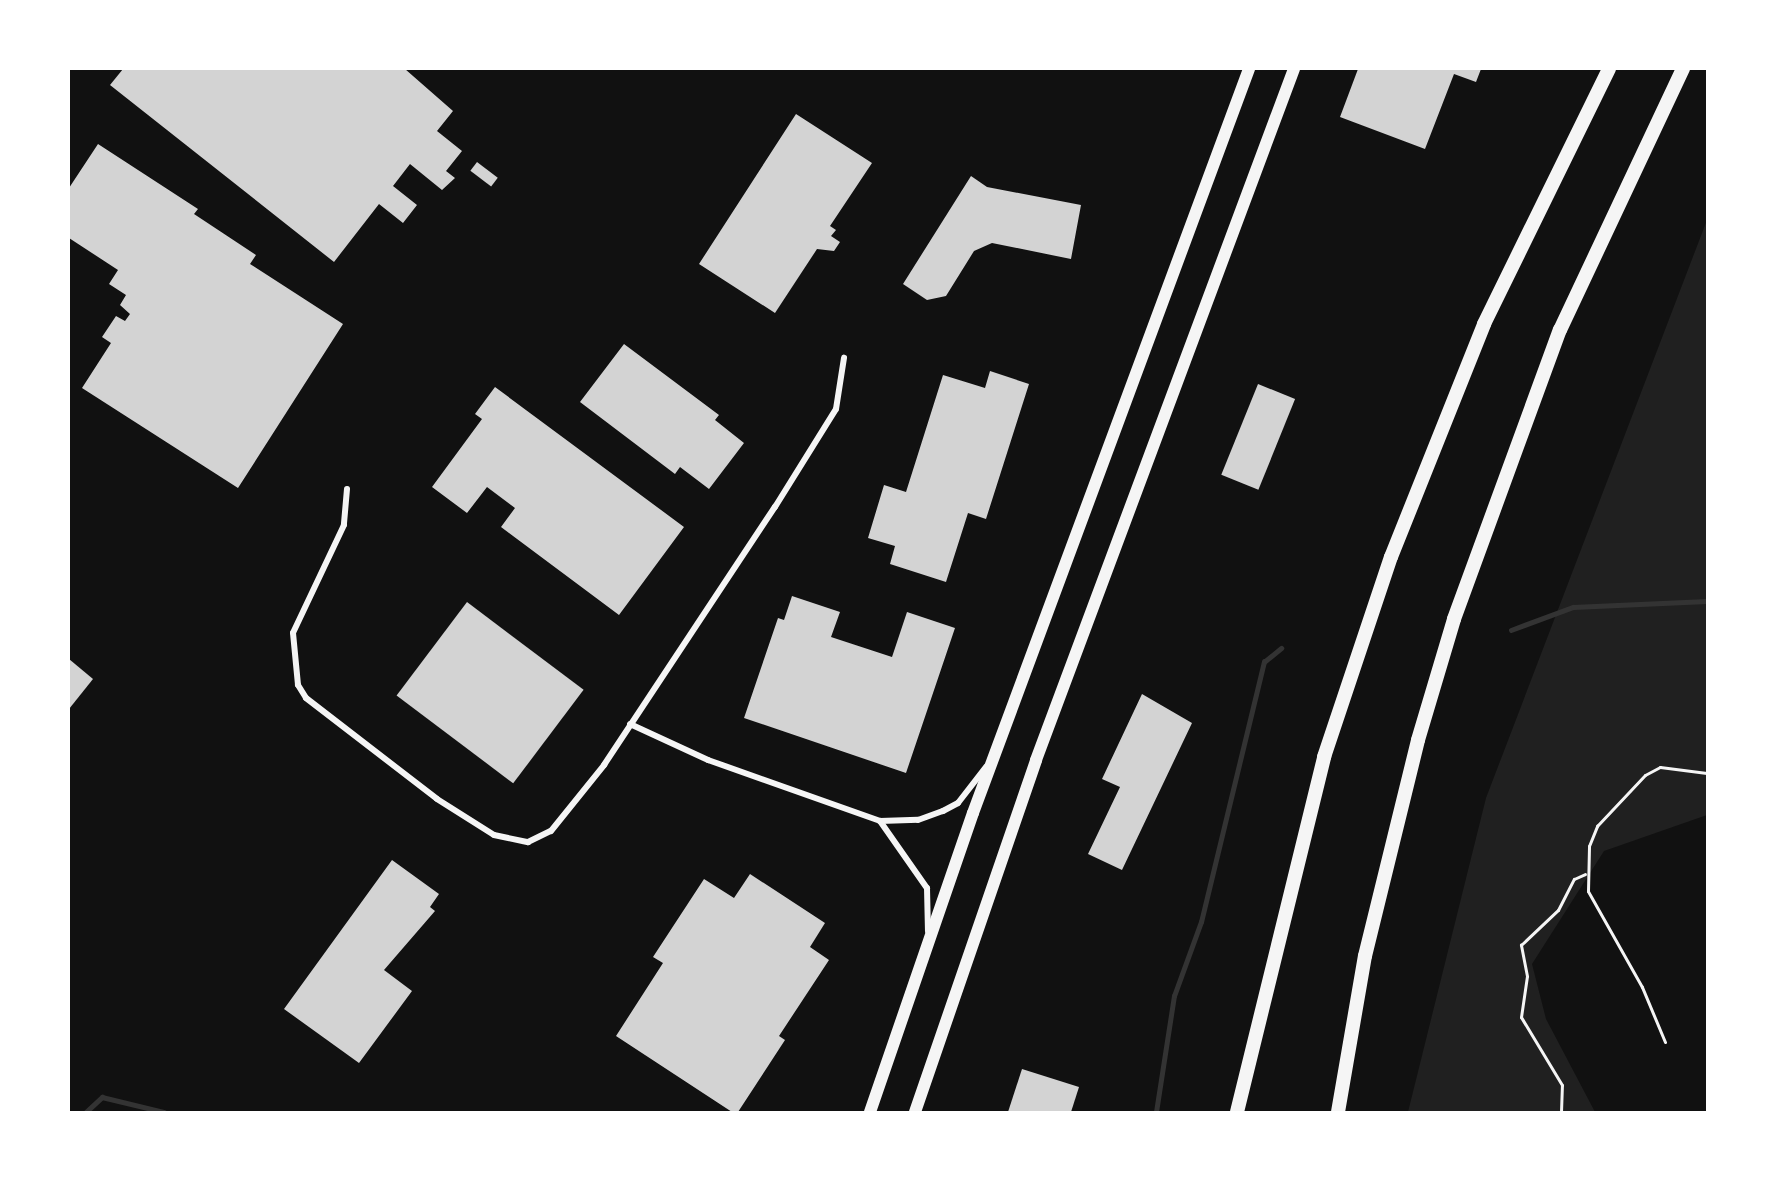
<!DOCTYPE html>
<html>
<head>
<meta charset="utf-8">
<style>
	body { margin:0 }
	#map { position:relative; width:1776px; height:1181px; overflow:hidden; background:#111; font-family:"Work Sans",sans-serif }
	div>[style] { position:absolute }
	.green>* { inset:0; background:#202020 }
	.stream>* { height:4.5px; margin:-2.25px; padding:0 2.25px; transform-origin:2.25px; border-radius:2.25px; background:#333 }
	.building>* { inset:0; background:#d3d3d3; transform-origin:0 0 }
	.path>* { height:3px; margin:-1.5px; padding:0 1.5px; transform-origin:1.5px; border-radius:1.5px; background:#f5f5f5 }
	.minor>* { height:6px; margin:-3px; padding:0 3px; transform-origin:3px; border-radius:3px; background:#f5f5f5 }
	.primary>* { height:12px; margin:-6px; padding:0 6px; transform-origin:6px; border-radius:6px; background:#f5f5f5 }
	.motorway>* { height:14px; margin:-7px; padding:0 7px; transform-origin:7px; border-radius:7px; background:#f5f5f5 }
	span { translate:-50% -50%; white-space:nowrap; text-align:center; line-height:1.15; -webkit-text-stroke:4.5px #fff; paint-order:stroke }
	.frame { position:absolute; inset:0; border:70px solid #fff; pointer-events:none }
</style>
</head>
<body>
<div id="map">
	<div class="green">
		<i style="clip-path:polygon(1707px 220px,1707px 815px,1604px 851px,1532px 964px,1546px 1019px,1595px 1112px,1408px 1112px,1486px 798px)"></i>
	</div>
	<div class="stream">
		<i style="left:1511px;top:630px;width:66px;rotate:-20.4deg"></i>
		<i style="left:1573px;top:607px;width:134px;rotate:-2.6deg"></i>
		<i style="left:86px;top:1112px;width:22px;rotate:-43deg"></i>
		<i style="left:102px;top:1097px;width:64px;rotate:13.6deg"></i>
		<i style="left:1156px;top:1112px;width:117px;rotate:-81.2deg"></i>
		<i style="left:1174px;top:996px;width:79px;rotate:-70deg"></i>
		<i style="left:1201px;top:922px;width:268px;rotate:-76.4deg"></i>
		<i style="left:1264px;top:662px;width:22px;rotate:-39deg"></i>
	</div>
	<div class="building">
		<i style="clip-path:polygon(123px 69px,405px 69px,453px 111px,437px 131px,462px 151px,446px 171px,455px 178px,442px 190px,410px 164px,393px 186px,417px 205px,403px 223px,379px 204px,334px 262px,110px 85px)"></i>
		<i style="clip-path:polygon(1358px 69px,1481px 69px,1476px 82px,1454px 74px,1425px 149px,1340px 117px)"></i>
		<i style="clip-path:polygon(796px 114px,872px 163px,830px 226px,836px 230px,831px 236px,840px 242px,834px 251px,817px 249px,775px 313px,699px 264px)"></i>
		<i style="clip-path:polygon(98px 144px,198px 209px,194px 214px,256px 255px,250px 264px,343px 324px,238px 488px,82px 388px,111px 343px,102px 337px,116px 316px,125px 321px,130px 314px,120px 305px,126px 295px,109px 284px,118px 270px,69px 238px,69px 188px)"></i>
		<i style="left:477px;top:162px;width:26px;height:11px;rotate:37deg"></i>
		<i style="clip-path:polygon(971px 176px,987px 187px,1081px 205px,1071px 259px,992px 243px,974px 251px,946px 296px,927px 300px,903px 284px)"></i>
		<i style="clip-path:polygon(624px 344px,719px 415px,715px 420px,744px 443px,709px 489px,680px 467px,675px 474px,580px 402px)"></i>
		<i style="clip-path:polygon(990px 371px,1029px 384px,986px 519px,968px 513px,946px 582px,890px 564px,895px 546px,868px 538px,884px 485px,906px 492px,943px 375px,985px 388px)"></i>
		<i style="left:1258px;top:384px;width:40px;height:98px;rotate:22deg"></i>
		<i style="clip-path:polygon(495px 387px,684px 527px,619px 615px,501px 527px,515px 508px,487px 487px,467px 513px,432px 487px,482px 419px,475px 414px)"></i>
		<i style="clip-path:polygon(792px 596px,840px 612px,831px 637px,892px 657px,907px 612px,955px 628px,906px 773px,744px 718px,778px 618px,784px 620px)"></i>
		<i style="left:467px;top:602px;width:146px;height:117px;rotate:37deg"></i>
		<i style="clip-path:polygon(69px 659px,93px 679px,69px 709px)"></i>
		<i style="clip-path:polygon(1142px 694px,1192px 723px,1122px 870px,1088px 854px,1120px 787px,1102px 779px)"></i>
		<i style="clip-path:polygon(392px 860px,439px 894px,430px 907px,435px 911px,384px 970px,412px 991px,359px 1063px,284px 1009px)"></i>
		<i style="clip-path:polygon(750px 874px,825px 923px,810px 947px,829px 960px,779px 1036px,785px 1040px,738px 1112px,732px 1112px,616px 1036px,663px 963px,653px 957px,704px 879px,734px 898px)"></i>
		<i style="clip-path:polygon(1022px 1069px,1079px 1087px,1071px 1112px,1008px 1112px)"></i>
	</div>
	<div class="path">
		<i style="left:1665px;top:1042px;width:60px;rotate:-112.7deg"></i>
		<i style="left:1642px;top:987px;width:110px;rotate:-119.4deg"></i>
		<i style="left:1588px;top:891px;width:45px;rotate:-88.7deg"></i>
		<i style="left:1589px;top:846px;width:22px;rotate:-68deg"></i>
		<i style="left:1597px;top:826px;width:70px;rotate:-46.7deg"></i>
		<i style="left:1645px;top:775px;width:17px;rotate:-28deg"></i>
		<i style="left:1660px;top:767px;width:47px;rotate:7.3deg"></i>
		<i style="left:1561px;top:1112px;width:27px;rotate:-88deg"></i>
		<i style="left:1562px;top:1085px;width:79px;rotate:-121.1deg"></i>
		<i style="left:1521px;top:1017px;width:41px;rotate:-81.7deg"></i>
		<i style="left:1527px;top:976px;width:32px;rotate:-101deg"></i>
		<i style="left:1521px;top:945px;width:51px;rotate:-43.4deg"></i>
		<i style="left:1558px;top:910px;width:35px;rotate:-63deg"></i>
		<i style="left:1574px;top:879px;width:12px;rotate:-24deg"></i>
	</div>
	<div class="minor">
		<i style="left:347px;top:489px;width:36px;rotate:95deg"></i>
		<i style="left:344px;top:525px;width:119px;rotate:115.3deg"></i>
		<i style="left:293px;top:633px;width:52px;rotate:84.5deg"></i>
		<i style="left:298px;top:685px;width:15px;rotate:58deg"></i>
		<i style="left:306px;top:698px;width:165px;rotate:37.6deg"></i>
		<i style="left:437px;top:799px;width:67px;rotate:32.3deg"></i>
		<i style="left:494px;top:835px;width:35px;rotate:12deg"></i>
		<i style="left:528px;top:842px;width:25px;rotate:-26deg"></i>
		<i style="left:551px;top:831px;width:85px;rotate:-51.2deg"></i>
		<i style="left:604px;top:765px;width:310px;rotate:-56.5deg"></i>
		<i style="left:775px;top:507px;width:115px;rotate:-58.1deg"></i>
		<i style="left:836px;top:409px;width:52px;rotate:-81.1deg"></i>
		<i style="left:630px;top:724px;width:86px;rotate:24.8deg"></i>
		<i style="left:708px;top:760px;width:182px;rotate:19.5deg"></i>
		<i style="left:880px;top:821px;width:38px;rotate:-2deg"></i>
		<i style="left:918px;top:820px;width:27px;rotate:-20deg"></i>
		<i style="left:943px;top:811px;width:17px;rotate:-28deg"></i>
		<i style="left:958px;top:803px;width:46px;rotate:-52.1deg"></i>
		<i style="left:880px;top:821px;width:82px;rotate:55deg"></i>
		<i style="left:927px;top:888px;width:43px;rotate:88.7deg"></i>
	</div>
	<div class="primary">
		<i style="left:870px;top:1112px;width:316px;rotate:-71deg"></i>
		<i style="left:973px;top:813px;width:794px;rotate:-69.65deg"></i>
		<i style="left:915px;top:1112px;width:372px;rotate:-71deg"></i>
		<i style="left:1036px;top:760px;width:738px;rotate:-69.53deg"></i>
	</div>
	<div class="motorway">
		<i style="left:1237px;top:1112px;width:366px;rotate:-76.2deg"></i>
		<i style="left:1324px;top:757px;width:211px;rotate:-71.5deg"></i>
		<i style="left:1391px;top:557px;width:251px;rotate:-68.2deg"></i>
		<i style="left:1484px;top:324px;width:284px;rotate:-63.9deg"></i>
		<i style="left:1338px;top:1112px;width:158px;rotate:-80.2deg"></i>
		<i style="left:1365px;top:956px;width:222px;rotate:-76.2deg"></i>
		<i style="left:1418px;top:740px;width:126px;rotate:-73.4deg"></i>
		<i style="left:1454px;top:619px;width:308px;rotate:-69.9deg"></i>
		<i style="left:1560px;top:330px;width:289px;rotate:-64.8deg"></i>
	</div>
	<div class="frame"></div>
</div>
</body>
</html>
